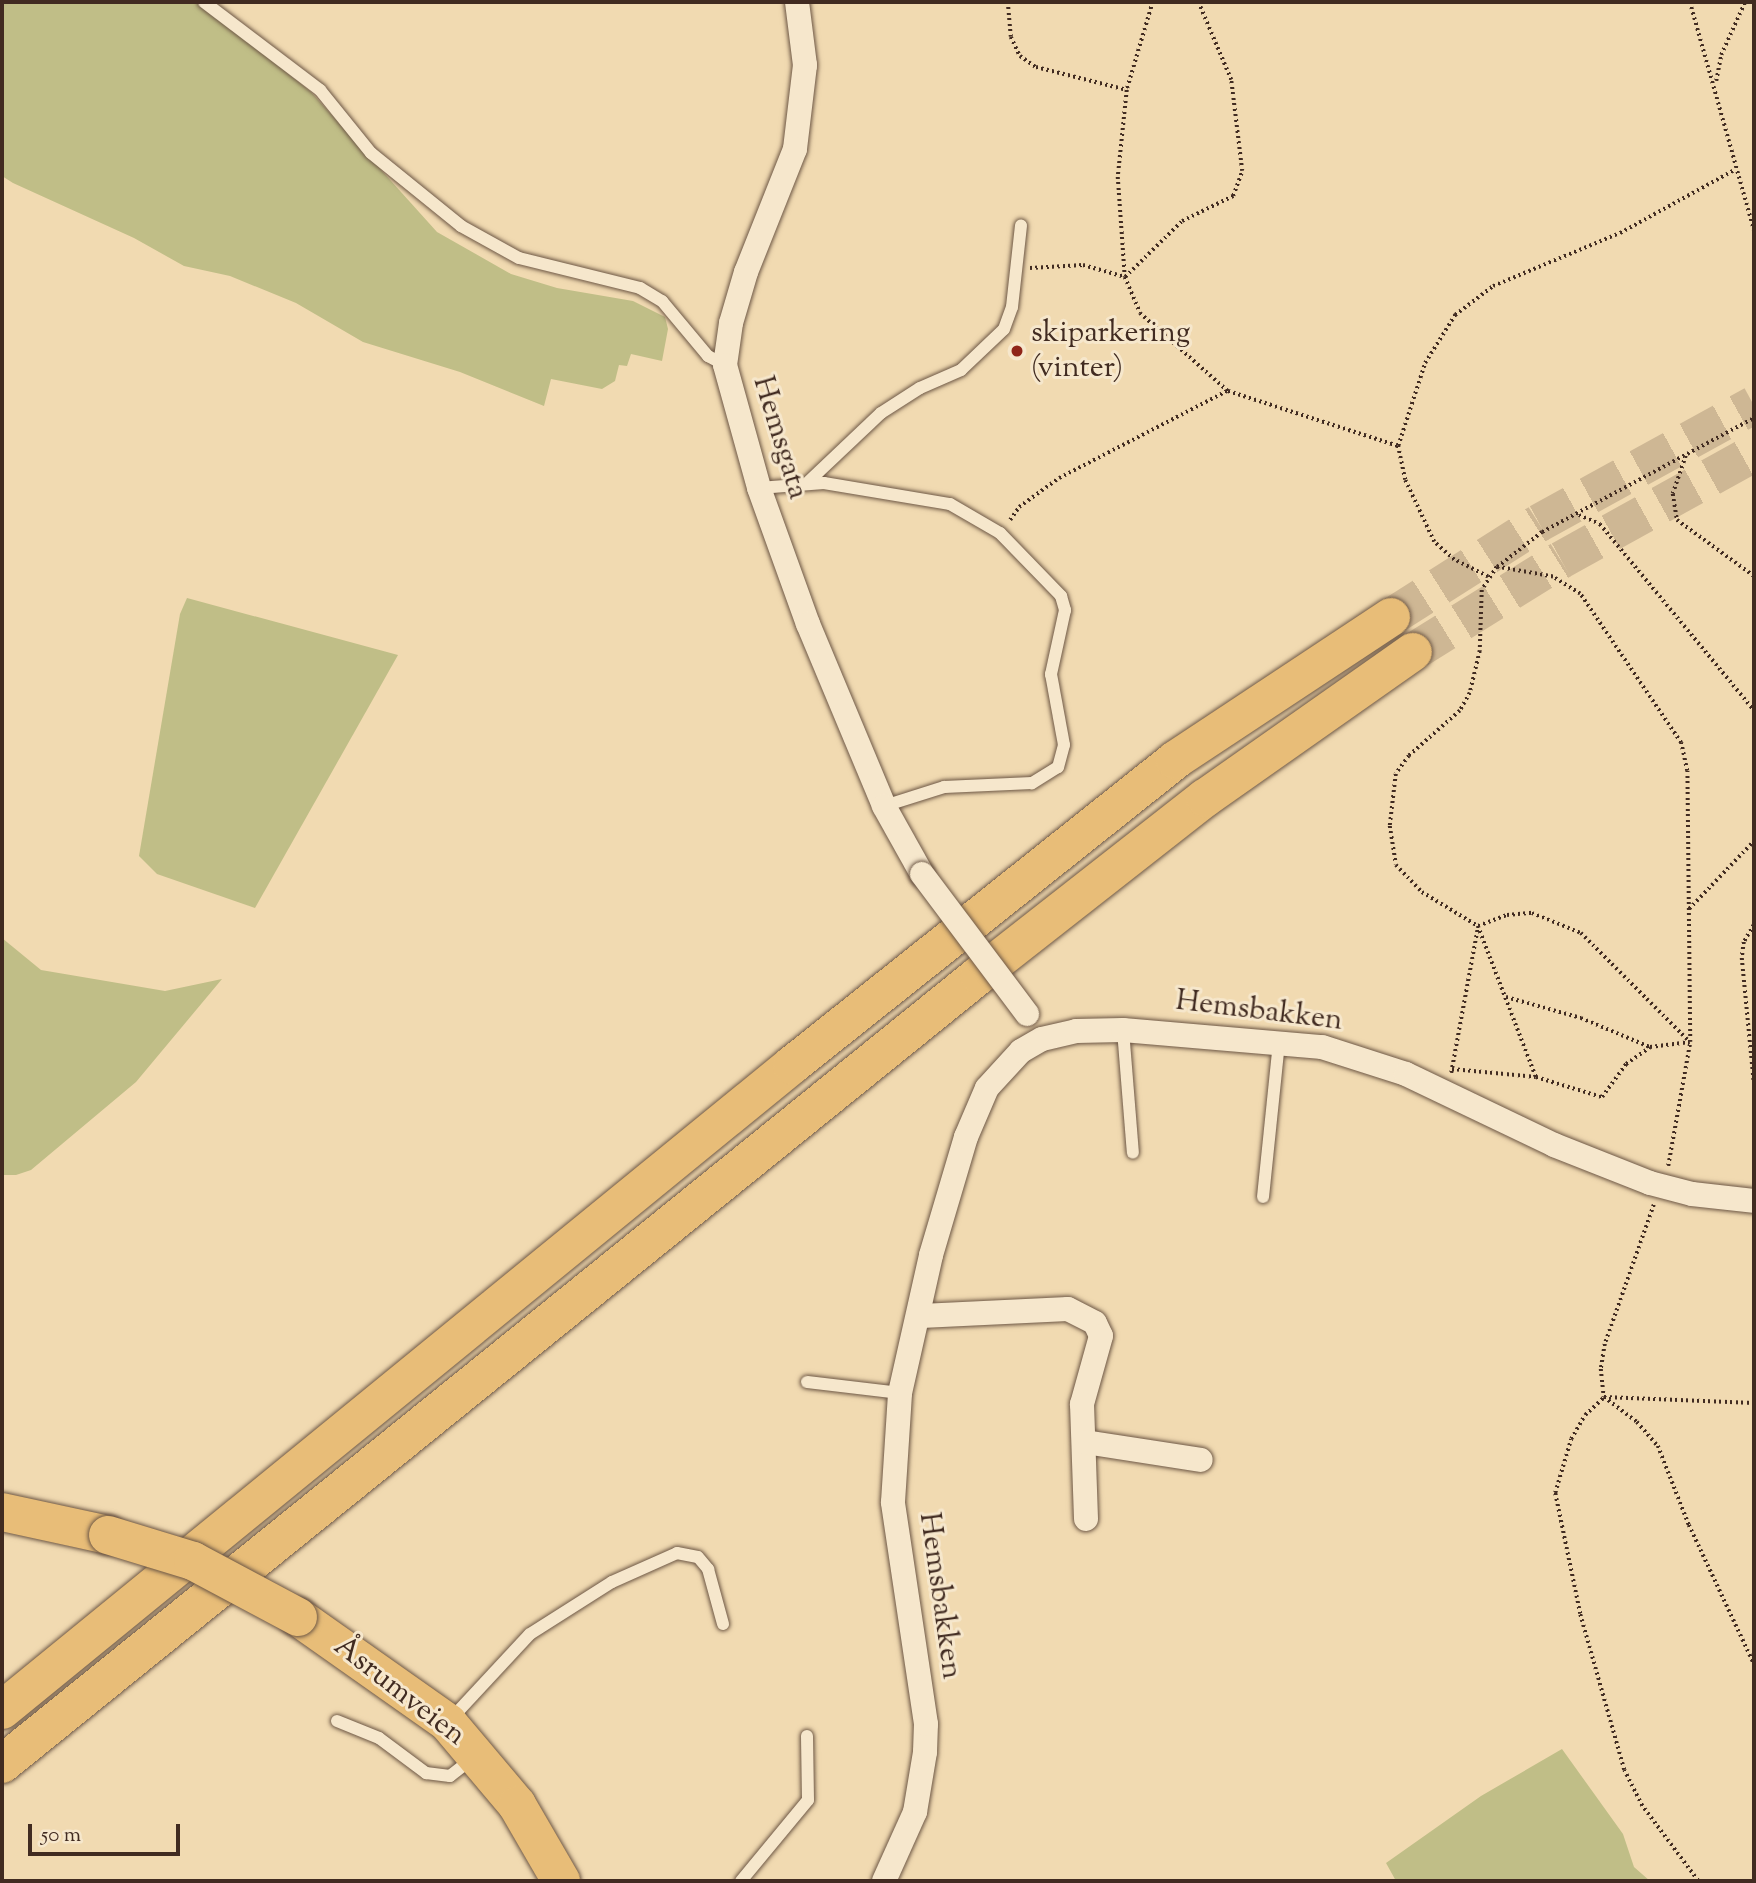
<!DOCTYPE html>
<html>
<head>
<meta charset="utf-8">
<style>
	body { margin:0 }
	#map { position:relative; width:1756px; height:1883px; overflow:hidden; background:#f1dab1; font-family:"Sorts Mill Goudy",serif }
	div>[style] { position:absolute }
	.green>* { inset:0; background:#c0be87 }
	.motorway-tunnel>* { height:38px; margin-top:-19px; transform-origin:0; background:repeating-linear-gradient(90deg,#ceb794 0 38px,transparent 0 57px) }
	.path>* { height:3.5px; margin-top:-1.75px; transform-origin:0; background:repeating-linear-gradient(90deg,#412b21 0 2px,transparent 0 5.5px) }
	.roads { filter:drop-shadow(0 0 2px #6d5745) drop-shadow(0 0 2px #6d5745) }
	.service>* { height:12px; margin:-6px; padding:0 6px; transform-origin:6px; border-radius:6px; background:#f6e7cc }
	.minor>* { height:24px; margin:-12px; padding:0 12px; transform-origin:12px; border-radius:12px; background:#f6e7cc }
	.primary>* { height:38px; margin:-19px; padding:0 19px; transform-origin:19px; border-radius:19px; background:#e8bd78 }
	.motorway>* { height:38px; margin:-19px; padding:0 19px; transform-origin:19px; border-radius:19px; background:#e8bd78 }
	.bridges { filter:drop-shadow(0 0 2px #6d5745) drop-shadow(0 0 2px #6d5745) }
	.minor-bridge>* { height:24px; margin:-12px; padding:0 12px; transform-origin:12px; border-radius:12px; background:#f6e7cc }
	.primary-bridge>* { height:38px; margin:-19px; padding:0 19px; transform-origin:19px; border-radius:19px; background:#e8bd78 }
	.dots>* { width:19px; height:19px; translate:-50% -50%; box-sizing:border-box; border:4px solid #f6e7cc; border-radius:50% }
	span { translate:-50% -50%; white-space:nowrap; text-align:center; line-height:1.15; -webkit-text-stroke:6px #f6e7cc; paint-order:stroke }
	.poi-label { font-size:30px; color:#412b21 }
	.left { translate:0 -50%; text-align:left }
	.street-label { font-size:30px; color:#412b21 }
	.frame { position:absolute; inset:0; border:4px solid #412b21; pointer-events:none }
	.scale { position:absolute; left:28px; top:1824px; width:152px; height:32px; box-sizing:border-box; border:4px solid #412b21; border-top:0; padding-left:9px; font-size:21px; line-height:24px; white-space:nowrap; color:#412b21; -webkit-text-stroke:5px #f6e7cc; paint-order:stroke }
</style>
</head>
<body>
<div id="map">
	<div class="green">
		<i style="clip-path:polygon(3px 2px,199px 2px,311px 92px,437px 232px,511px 274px,557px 288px,633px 301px,665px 317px,668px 329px,662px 361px,631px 354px,627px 366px,619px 365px,615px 381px,602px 389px,551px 379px,544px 406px,460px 372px,363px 342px,296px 303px,230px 276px,184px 266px,134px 238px,13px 183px,2px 176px)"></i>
		<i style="clip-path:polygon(187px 598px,398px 655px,255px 908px,157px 874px,139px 856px,180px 614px)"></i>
		<i style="clip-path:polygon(2px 938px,41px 970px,165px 991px,222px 979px,136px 1082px,31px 1170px,16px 1175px,2px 1175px)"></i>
		<i style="clip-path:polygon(1562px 1749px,1623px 1834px,1634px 1867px,1650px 1881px,1396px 1881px,1386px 1863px,1481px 1796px)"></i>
	</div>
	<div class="motorway-tunnel">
		<i style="left:1391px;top:617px;width:175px;rotate:-32.4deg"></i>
		<i style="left:1539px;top:523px;width:245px;rotate:-28.8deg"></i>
		<i style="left:1413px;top:652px;width:174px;rotate:-31.9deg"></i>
		<i style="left:1561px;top:560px;width:221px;rotate:-29deg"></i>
	</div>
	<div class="path">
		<i style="left:1008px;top:2px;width:35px;rotate:85deg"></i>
		<i style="left:1011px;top:37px;width:21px;rotate:65deg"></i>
		<i style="left:1020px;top:56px;width:19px;rotate:35deg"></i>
		<i style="left:1036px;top:67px;width:94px;rotate:14.2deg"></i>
		<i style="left:1153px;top:2px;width:92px;rotate:106.5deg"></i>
		<i style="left:1127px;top:90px;width:87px;rotate:95.9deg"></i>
		<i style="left:1118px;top:177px;width:100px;rotate:86deg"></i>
		<i style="left:1125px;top:277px;width:39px;rotate:67deg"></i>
		<i style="left:1140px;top:313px;width:118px;rotate:41.6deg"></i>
		<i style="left:1228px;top:391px;width:179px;rotate:17.9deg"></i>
		<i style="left:1690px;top:2px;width:237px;rotate:74.3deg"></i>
		<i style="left:1716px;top:81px;width:26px;rotate:-79deg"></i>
		<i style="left:1721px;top:55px;width:58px;rotate:-65.6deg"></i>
		<i style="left:1030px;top:268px;width:53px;rotate:-3.2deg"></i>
		<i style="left:1083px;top:265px;width:44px;rotate:15.9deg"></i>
		<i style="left:1125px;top:277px;width:80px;rotate:-44.5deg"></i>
		<i style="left:1182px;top:221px;width:57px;rotate:-26.1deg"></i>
		<i style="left:1233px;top:196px;width:27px;rotate:-70deg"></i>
		<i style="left:1242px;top:171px;width:92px;rotate:-96.9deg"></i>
		<i style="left:1231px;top:80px;width:85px;rotate:-112.9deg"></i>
		<i style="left:1686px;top:456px;width:40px;rotate:108.9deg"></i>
		<i style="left:1673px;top:494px;width:26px;rotate:81deg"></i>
		<i style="left:1677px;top:520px;width:95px;rotate:36deg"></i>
		<i style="left:1579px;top:515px;width:23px;rotate:23deg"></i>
		<i style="left:1600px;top:524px;width:241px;rotate:50.4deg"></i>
		<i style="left:1010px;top:520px;width:16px;rotate:-55deg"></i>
		<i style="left:1019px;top:507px;width:49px;rotate:-35.9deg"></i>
		<i style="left:1059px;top:478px;width:189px;rotate:-27.4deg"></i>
		<i style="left:1497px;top:567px;width:57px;rotate:-37.9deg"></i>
		<i style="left:1542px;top:532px;width:241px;rotate:-28.3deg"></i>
		<i style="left:1488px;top:577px;width:38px;rotate:-153deg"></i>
		<i style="left:1454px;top:560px;width:27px;rotate:-138deg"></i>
		<i style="left:1434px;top:542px;width:68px;rotate:-115.1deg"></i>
		<i style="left:1405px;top:480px;width:35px;rotate:-102deg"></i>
		<i style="left:1398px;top:446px;width:87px;rotate:-72deg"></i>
		<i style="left:1425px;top:363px;width:57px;rotate:-58deg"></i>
		<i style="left:1455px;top:315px;width:48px;rotate:-37.3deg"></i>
		<i style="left:1493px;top:286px;width:138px;rotate:-22.7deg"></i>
		<i style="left:1620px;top:233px;width:130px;rotate:-28.9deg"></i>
		<i style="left:1689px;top:909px;width:94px;rotate:-46.3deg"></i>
		<i style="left:1754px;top:925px;width:20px;rotate:120deg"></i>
		<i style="left:1744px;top:942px;width:16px;rotate:97deg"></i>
		<i style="left:1742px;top:958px;width:125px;rotate:84.5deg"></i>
		<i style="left:1506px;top:997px;width:78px;rotate:15.6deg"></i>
		<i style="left:1581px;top:1018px;width:75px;rotate:22.8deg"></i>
		<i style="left:1650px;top:1047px;width:40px;rotate:-7.1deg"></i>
		<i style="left:1452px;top:1069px;width:84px;rotate:5.4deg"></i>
		<i style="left:1536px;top:1077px;width:69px;rotate:16.9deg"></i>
		<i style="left:1602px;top:1097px;width:41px;rotate:-54deg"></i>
		<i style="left:1626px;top:1064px;width:29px;rotate:-35deg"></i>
		<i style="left:1451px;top:1073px;width:149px;rotate:-79.6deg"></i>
		<i style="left:1478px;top:926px;width:162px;rotate:69deg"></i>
		<i style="left:1668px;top:1166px;width:126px;rotate:-79.9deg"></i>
		<i style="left:1690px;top:1042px;width:271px;rotate:-90.6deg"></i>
		<i style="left:1687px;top:771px;width:29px;rotate:-102deg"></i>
		<i style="left:1681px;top:743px;width:180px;rotate:-124.1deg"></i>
		<i style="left:1580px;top:594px;width:32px;rotate:-148deg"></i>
		<i style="left:1553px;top:577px;width:57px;rotate:-169.9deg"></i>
		<i style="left:1497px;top:567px;width:27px;rotate:123deg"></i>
		<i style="left:1482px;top:590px;width:61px;rotate:91.9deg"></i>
		<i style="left:1480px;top:651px;width:43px;rotate:103.4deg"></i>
		<i style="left:1470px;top:693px;width:21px;rotate:119deg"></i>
		<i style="left:1460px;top:711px;width:68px;rotate:138.6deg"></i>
		<i style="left:1409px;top:756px;width:22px;rotate:126deg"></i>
		<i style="left:1396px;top:774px;width:52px;rotate:96.6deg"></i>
		<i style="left:1390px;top:826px;width:39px;rotate:81deg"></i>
		<i style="left:1396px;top:865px;width:37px;rotate:46deg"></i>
		<i style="left:1422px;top:892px;width:66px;rotate:31.3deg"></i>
		<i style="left:1478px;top:926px;width:31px;rotate:-21deg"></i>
		<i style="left:1507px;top:915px;width:25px;rotate:-5deg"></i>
		<i style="left:1532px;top:913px;width:53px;rotate:22.2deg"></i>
		<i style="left:1581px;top:933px;width:154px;rotate:45deg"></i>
		<i style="left:1654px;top:1205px;width:147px;rotate:109.4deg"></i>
		<i style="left:1605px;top:1344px;width:25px;rotate:99deg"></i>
		<i style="left:1601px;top:1369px;width:28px;rotate:84deg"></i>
		<i style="left:1604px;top:1397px;width:41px;rotate:37.1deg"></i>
		<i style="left:1637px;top:1422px;width:32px;rotate:49deg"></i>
		<i style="left:1658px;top:1446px;width:85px;rotate:68.6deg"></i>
		<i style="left:1689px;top:1525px;width:153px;rotate:64.9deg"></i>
		<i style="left:1698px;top:1881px;width:94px;rotate:-126.7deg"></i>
		<i style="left:1642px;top:1806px;width:40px;rotate:-116.6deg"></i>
		<i style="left:1624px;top:1770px;width:162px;rotate:-105.8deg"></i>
		<i style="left:1580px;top:1614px;width:124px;rotate:-101.7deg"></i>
		<i style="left:1555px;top:1493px;width:56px;rotate:-73.5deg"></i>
		<i style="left:1571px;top:1439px;width:28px;rotate:-60deg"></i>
		<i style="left:1585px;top:1415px;width:26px;rotate:-43deg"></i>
		<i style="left:1604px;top:1397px;width:150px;rotate:2.3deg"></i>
	</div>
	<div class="roads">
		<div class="service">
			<i style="left:204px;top:2px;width:146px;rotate:37.2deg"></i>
			<i style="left:320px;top:90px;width:81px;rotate:51deg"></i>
			<i style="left:371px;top:153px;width:116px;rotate:39deg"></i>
			<i style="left:461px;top:226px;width:66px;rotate:28.9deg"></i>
			<i style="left:519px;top:258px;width:125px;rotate:13.9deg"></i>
			<i style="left:640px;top:288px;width:26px;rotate:31deg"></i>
			<i style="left:662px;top:301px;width:72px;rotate:50.1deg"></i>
			<i style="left:708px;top:356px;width:19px;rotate:28deg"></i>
			<i style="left:807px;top:483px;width:102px;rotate:-43.4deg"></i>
			<i style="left:881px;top:413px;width:46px;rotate:-32.7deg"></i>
			<i style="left:920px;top:388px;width:45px;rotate:-23.7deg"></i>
			<i style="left:961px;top:370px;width:59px;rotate:-43.6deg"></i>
			<i style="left:1004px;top:329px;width:23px;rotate:-70deg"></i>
			<i style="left:1012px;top:307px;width:82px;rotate:-83.7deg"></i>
			<i style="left:759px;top:488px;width:65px;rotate:-4.4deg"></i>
			<i style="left:824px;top:483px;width:128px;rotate:9.5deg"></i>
			<i style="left:950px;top:504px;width:58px;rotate:30.1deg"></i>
			<i style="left:1000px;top:533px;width:88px;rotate:45.9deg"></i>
			<i style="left:1061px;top:596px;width:15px;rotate:74deg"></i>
			<i style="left:1065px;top:610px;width:66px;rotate:102.3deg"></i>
			<i style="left:1051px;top:674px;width:72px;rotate:79.6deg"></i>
			<i style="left:1064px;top:745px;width:23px;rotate:105deg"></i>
			<i style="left:1058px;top:767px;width:31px;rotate:148deg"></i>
			<i style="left:1032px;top:783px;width:88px;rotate:177.4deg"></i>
			<i style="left:944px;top:787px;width:63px;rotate:162.4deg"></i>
			<i style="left:1123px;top:1030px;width:123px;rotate:85.4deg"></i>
			<i style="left:1263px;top:1197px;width:157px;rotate:-84.1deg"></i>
			<i style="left:807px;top:1382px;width:94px;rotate:6.7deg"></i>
			<i style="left:450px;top:1720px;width:117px;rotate:-47.1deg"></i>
			<i style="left:530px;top:1634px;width:97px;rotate:-32.4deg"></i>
			<i style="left:612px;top:1582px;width:71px;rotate:-24deg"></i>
			<i style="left:677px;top:1553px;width:21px;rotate:11deg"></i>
			<i style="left:698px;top:1557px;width:16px;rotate:50deg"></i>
			<i style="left:708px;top:1569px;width:57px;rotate:74.7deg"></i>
			<i style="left:337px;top:1721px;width:45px;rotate:22deg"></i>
			<i style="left:379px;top:1738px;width:59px;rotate:36.7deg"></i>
			<i style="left:426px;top:1773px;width:24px;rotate:7deg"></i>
			<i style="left:450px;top:1776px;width:28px;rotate:-38deg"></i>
			<i style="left:741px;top:1881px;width:105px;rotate:-50.4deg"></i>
			<i style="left:808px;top:1800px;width:64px;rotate:-90.9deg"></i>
		</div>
		<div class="minor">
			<i style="left:797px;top:2px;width:64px;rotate:82.8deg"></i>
			<i style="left:805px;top:65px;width:85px;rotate:96.8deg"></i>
			<i style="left:795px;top:149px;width:132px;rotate:111.7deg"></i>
			<i style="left:746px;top:272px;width:53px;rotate:106.4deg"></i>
			<i style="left:731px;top:323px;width:42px;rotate:98.1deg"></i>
			<i style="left:725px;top:365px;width:128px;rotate:74.5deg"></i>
			<i style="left:759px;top:488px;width:145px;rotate:70.2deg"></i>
			<i style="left:808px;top:624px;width:197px;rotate:67.3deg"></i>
			<i style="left:884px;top:806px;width:78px;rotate:60.8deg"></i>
			<i style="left:921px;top:1316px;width:147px;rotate:-2.7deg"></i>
			<i style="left:1068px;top:1309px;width:30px;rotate:27deg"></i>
			<i style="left:1095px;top:1323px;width:14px;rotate:65deg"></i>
			<i style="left:1101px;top:1336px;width:71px;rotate:105.6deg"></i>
			<i style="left:1082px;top:1404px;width:115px;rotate:88deg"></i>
			<i style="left:1085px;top:1442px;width:117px;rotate:8.8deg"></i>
			<i style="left:884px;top:1881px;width:76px;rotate:-65.8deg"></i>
			<i style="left:915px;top:1812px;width:61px;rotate:-80.5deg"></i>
			<i style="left:925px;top:1752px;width:28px;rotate:-88deg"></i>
			<i style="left:926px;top:1724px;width:224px;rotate:-98.5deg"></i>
			<i style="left:893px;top:1502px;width:109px;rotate:-86.3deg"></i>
			<i style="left:900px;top:1393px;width:141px;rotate:-77.3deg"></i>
			<i style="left:931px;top:1255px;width:123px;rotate:-73.5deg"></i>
			<i style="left:966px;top:1137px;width:53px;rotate:-66.8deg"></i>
			<i style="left:987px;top:1088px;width:50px;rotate:-47.4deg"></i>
			<i style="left:1021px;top:1051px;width:24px;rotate:-30deg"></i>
			<i style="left:1042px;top:1039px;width:35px;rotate:-13deg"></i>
			<i style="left:1076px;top:1031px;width:47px;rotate:-1.2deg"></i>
			<i style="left:1123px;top:1030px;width:200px;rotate:4.9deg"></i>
			<i style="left:1322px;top:1047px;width:88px;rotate:17.8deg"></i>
			<i style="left:1406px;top:1074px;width:164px;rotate:25.6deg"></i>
			<i style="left:1554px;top:1145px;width:103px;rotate:21.6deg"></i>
			<i style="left:1650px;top:1183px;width:43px;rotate:14.7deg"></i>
			<i style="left:1692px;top:1194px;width:62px;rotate:6.4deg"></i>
		</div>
		<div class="primary">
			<i style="left:2px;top:1512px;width:108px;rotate:12.2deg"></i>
			<i style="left:298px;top:1617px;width:184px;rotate:35.2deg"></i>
			<i style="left:448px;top:1723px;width:107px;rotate:49.9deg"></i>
			<i style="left:517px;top:1805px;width:88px;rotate:59.9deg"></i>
		</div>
		<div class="motorway">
			<i style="left:2px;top:1710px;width:1020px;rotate:-39.23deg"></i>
			<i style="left:792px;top:1065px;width:490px;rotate:-38.5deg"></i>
			<i style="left:1175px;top:760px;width:259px;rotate:-33.5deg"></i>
			<i style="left:2px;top:1764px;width:1256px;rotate:-38.92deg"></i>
			<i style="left:979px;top:975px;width:287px;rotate:-38.1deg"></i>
			<i style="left:1205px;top:798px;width:254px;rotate:-35.1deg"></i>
		</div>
	</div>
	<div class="bridges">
		<div class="minor-bridge">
			<i style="left:922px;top:874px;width:175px;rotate:53.1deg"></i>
		</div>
		<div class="primary-bridge">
			<i style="left:108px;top:1535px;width:89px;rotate:17deg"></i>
			<i style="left:193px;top:1561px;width:119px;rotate:28.1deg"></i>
		</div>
	</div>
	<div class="dots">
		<i style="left:1017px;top:351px;background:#8f2418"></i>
	</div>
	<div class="poi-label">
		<span class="left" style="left:1031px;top:351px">skiparkering<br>(vinter)</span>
	</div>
	<div class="street-label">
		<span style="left:779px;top:438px;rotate:73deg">Hemsgata</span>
		<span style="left:1259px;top:1012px;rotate:7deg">Hemsbakken</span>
		<span style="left:939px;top:1596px;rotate:82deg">Hemsbakken</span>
		<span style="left:399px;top:1692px;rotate:38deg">Åsrumveien</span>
	</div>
	<div class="frame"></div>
	<div class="scale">50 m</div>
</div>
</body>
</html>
